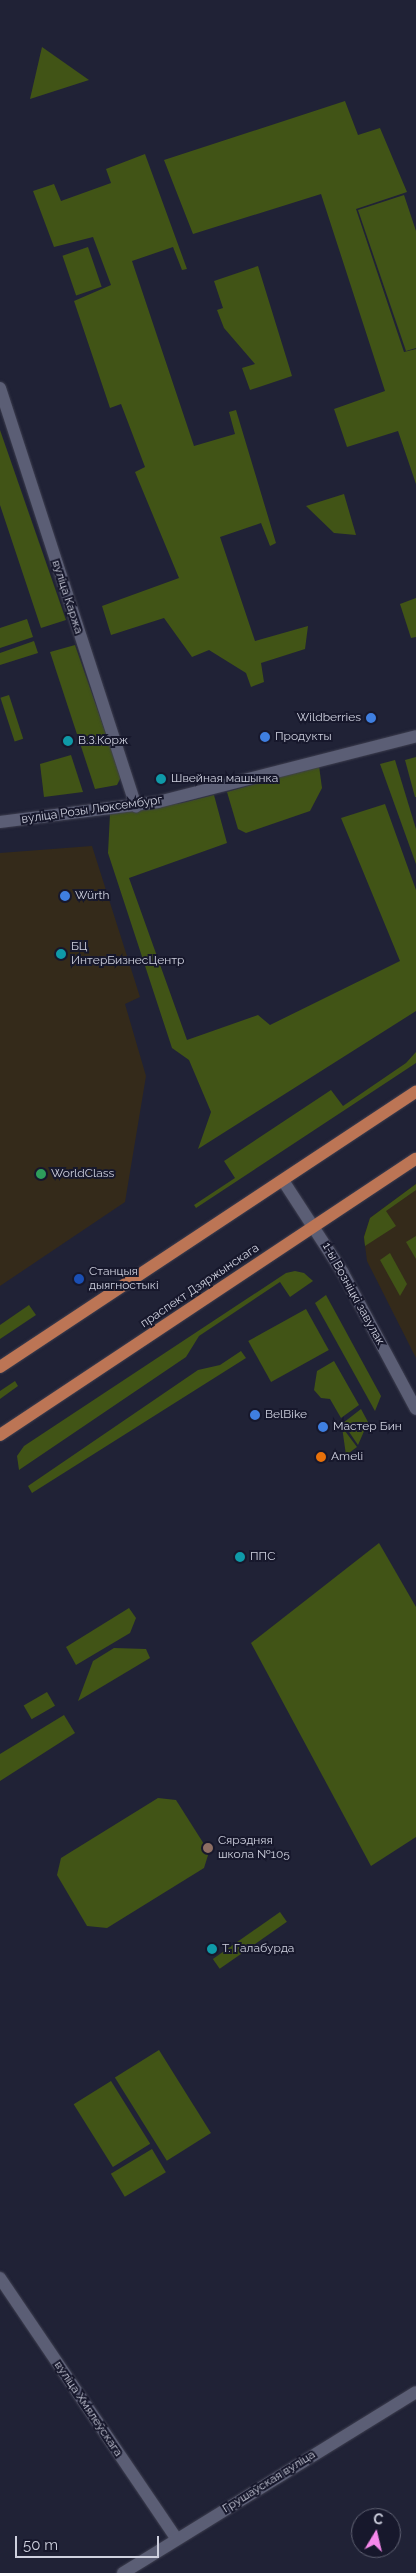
<!DOCTYPE html>
<html>
<head>
<meta charset="utf-8">
<style>
	body { margin:0 }
	#map { position:relative; width:416px; height:2573px; overflow:hidden; background:#202236; font-family:Raleway,sans-serif }
	div>[style] { position:absolute }
	.commercial>* { inset:0; background:#342a1a }
	.green>* { inset:0; background:#415416; transform-origin:0 0 }
	.roads { filter:drop-shadow(0 0 1px #3d3e4f) drop-shadow(0 0 1px #3d3e4f) }
	.street>* { height:12px; margin:-6px; padding:0 6px; transform-origin:6px; border-radius:6px; background:#5b5e75 }
	.secondary>* { height:12px; margin:-6px; padding:0 6px; transform-origin:6px; border-radius:6px; background:#5b5e75 }
	.primary>* { height:12px; margin:-6px; padding:0 6px; transform-origin:6px; border-radius:6px; background:#bc7555 }
	.dots>* { width:14px; height:14px; translate:-50% -50%; box-sizing:border-box; border:2px solid #17182c; border-radius:50% }
	span { translate:-50% -50%; white-space:nowrap; text-align:center; line-height:1.15; -webkit-text-stroke:4px #17182c; paint-order:stroke }
	.street-label { font-size:12px; color:#ced0de }
	.poi-label { font-size:12px; color:#ced0de }
	.right { translate:-100% -50%; text-align:right }
	.left { translate:0 -50%; text-align:left }
	.north { position:absolute; left:351px; top:2508px; width:50px; height:50px; box-sizing:border-box; background:#17182c; border:1px solid #606273; border-radius:50%; rotate:9deg; font-size:14px; font-weight:700; line-height:20px; text-align:center; color:#ced0de }
	.north::after { content:''; display:block; margin:auto; width:18px; height:22px; background:#f788ec; clip-path:polygon(50% 0,100% 100%,50% 72%,0 100%) }
	.scale { position:absolute; left:15px; top:2536px; width:144px; height:22px; box-sizing:border-box; border:2px solid #ced0de; border-top:0; padding-left:6px; font-size:15px; line-height:18px; white-space:nowrap; color:#ced0de; -webkit-text-stroke:4px #17182c; paint-order:stroke }
</style>
</head>
<body>
<div id="map">
	<div class="commercial">
		<i style="clip-path:polygon(92px 846px,140px 997px,125px 1004px,146px 1076px,125px 1202px,0 1286px,0 853px)"></i>
		<i style="clip-path:polygon(416px 1184px,416px 1358px,367px 1261px,364px 1237px,370px 1218px)"></i>
	</div>
	<div class="green">
		<i style="clip-path:polygon(42px 47px,89px 80px,30px 99px)"></i>
		<i style="clip-path:polygon(345px 101px,358px 135px,380px 128px,407px 192px,356px 209px,404px 352px,416px 349px,416px 484px,398px 431px,347px 447px,334px 409px,385px 391px,321px 194px,193px 234px,164px 160px)"></i>
		<i style="clip-path:polygon(145px 154px,187px 269px,182px 270px,173px 247px,132px 261px,194px 446px,235px 434px,229px 412px,236px 410px,276px 543px,270px 546px,261px 523px,220px 537px,255px 641px,308px 626px,305px 649px,261px 663px,264px 682px,251px 687px,246px 673px,209px 650px,192px 657px,164px 618px,111px 635px,102px 606px,179px 578px,135px 472px,145px 467px,121px 404px,110px 408px,74px 301px,111px 285px,93px 237px,54px 247px,33px 191px,54px 184px,61px 201px,111px 183px,106px 169px)"></i>
		<i style="clip-path:polygon(404px 195px,416px 231px,416px 348px,406px 351px,358px 210px)"></i>
		<i style="left:88px;top:247px;width:42px;height:27px;rotate:71deg"></i>
		<i style="clip-path:polygon(258px 266px,292px 376px,250px 390px,242px 368px,255px 364px,224px 328px,217px 310px,223px 308px,214px 281px)"></i>
		<i style="clip-path:polygon(0 430px,66px 620px,41px 628px,0 505px)"></i>
		<i style="clip-path:polygon(344px 494px,356px 535px,334px 533px,306px 506px)"></i>
		<i style="clip-path:polygon(416px 598px,416px 637px,411px 638px,400px 604px)"></i>
		<i style="clip-path:polygon(27px 619px,33px 637px,0 648px,0 628px)"></i>
		<i style="clip-path:polygon(34px 641px,38px 653px,0 665px,0 653px)"></i>
		<i style="clip-path:polygon(75px 645px,121px 777px,117px 785px,95px 789px,50px 652px)"></i>
		<i style="left:9px;top:695px;width:46px;height:9px;rotate:72deg"></i>
		<i style="clip-path:polygon(71px 755px,83px 792px,44px 797px,40px 764px)"></i>
		<i style="clip-path:polygon(416px 757px,416px 797px,415px 797px,405px 760px)"></i>
		<i style="clip-path:polygon(395px 760px,416px 829px,416px 864px,380px 764px)"></i>
		<i style="clip-path:polygon(319px 766px,322px 788px,310px 811px,246px 833px,238px 829px,227px 792px)"></i>
		<i style="clip-path:polygon(214px 795px,227px 843px,129px 878px,187px 1040px,258px 1015px,270px 1025px,400px 961px,341px 818px,385px 804px,416px 890px,416px 1011px,198px 1149px,211px 1112px,189px 1060px,172px 1048px,108px 853px,110px 814px,182px 803px)"></i>
		<i style="clip-path:polygon(416px 1052px,416px 1063px,196px 1208px,194px 1205px,235px 1178px,224px 1161px,331px 1090px,343px 1106px,406px 1063px)"></i>
		<i style="clip-path:polygon(416px 1184px,416px 1190px,386px 1211px,396px 1226px,365px 1246px,364px 1237px,370px 1218px)"></i>
		<i style="clip-path:polygon(416px 1236px,416px 1259px,406px 1242px)"></i>
		<i style="clip-path:polygon(390px 1253px,407px 1284px,400px 1296px,380px 1260px)"></i>
		<i style="clip-path:polygon(295px 1271px,304px 1273px,313px 1281px,290px 1297px,280px 1282px,199px 1336px,186px 1357px,19px 1470px,17px 1456px,24px 1446px,286px 1273px)"></i>
		<i style="clip-path:polygon(326px 1295px,381px 1396px,375px 1411px,315px 1303px)"></i>
		<i style="clip-path:polygon(29px 1305px,36px 1315px,0 1339px,0 1325px)"></i>
		<i style="left:306px;top:1309px;width:47px;height:66px;rotate:61deg"></i>
		<i style="clip-path:polygon(241px 1351px,246px 1358px,32px 1493px,28px 1486px,198px 1370px,220px 1365px)"></i>
		<i style="clip-path:polygon(334px 1361px,359px 1405px,341px 1418px,330px 1399px,321px 1398px,314px 1390px,317px 1371px)"></i>
		<i style="clip-path:polygon(15px 1381px,18px 1386px,0 1399px,0 1391px)"></i>
		<i style="clip-path:polygon(361px 1409px,368px 1422px,358px 1445px,343px 1423px)"></i>
		<i style="clip-path:polygon(342px 1427px,357px 1447px,346px 1455px)"></i>
		<i style="clip-path:polygon(379px 1543px,416px 1607px,416px 1837px,371px 1866px,251px 1643px)"></i>
		<i style="clip-path:polygon(129px 1608px,136px 1618px,130px 1633px,76px 1665px,66px 1647px)"></i>
		<i style="clip-path:polygon(114px 1648px,146px 1649px,150px 1658px,78px 1701px,93px 1661px)"></i>
		<i style="left:47px;top:1692px;width:16px;height:27px;rotate:60deg"></i>
		<i style="clip-path:polygon(64px 1715px,75px 1733px,0 1781px,0 1754px)"></i>
		<i style="clip-path:polygon(158px 1798px,176px 1800px,209px 1852px,204px 1868px,107px 1928px,87px 1926px,57px 1875px,61px 1858px)"></i>
		<i style="left:280px;top:1912px;width:12px;height:82px;rotate:55deg"></i>
		<i style="left:159px;top:2050px;width:98px;height:52px;rotate:58deg"></i>
		<i style="left:111px;top:2081px;width:74px;height:44px;rotate:58deg"></i>
		<i style="left:152px;top:2149px;width:27px;height:48px;rotate:59deg"></i>
	</div>
	<div class="roads">
		<div class="street">
			<i style="left:0;top:388px;width:440px;rotate:72deg"></i>
			<i style="left:284px;top:1182px;width:108px;rotate:57deg"></i>
			<i style="left:343px;top:1273px;width:154px;rotate:61.8deg"></i>
			<i style="left:0;top:2278px;width:315px;rotate:55.9deg"></i>
			<i style="left:123px;top:2573px;width:344px;rotate:-31.7deg"></i>
		</div>
		<div class="secondary">
			<i style="left:0;top:822px;width:159px;rotate:-7.2deg"></i>
			<i style="left:158px;top:802px;width:266px;rotate:-14.3deg"></i>
		</div>
		<div class="primary">
			<i style="left:0;top:1367px;width:499px;rotate:-33.5deg"></i>
			<i style="left:0;top:1435px;width:499px;rotate:-33.6deg"></i>
		</div>
	</div>
	<div class="dots">
		<i style="left:371px;top:718px;background:#3f7fe0"></i>
		<i style="left:265px;top:737px;background:#3f7fe0"></i>
		<i style="left:68px;top:741px;background:#0f9aa8"></i>
		<i style="left:161px;top:779px;background:#0f9aa8"></i>
		<i style="left:65px;top:896px;background:#3f7fe0"></i>
		<i style="left:61px;top:954px;background:#0f9aa8"></i>
		<i style="left:41px;top:1174px;background:#2e9e5b"></i>
		<i style="left:79px;top:1279px;background:#1a4fb4"></i>
		<i style="left:255px;top:1415px;background:#3f7fe0"></i>
		<i style="left:323px;top:1427px;background:#3f7fe0"></i>
		<i style="left:321px;top:1457px;background:#e8710a"></i>
		<i style="left:240px;top:1557px;background:#0f9aa8"></i>
		<i style="left:208px;top:1848px;background:#8d6e63"></i>
		<i style="left:212px;top:1949px;background:#0f9aa8"></i>
	</div>
	<div class="street-label">
		<span style="left:67px;top:597px;rotate:72deg">вуліца Каржа</span>
		<span style="left:92px;top:810px;rotate:-8deg">вуліца Розы Люксембург</span>
		<span style="left:200px;top:1286px;rotate:-34deg">праспект Дзяржынскага</span>
		<span style="left:353px;top:1294px;rotate:61deg">1-ы Возніцкі завулак</span>
		<span style="left:88px;top:2409px;rotate:56deg">вуліца Хмялеўскага</span>
		<span style="left:269px;top:2482px;rotate:-32deg">Грушаўская вуліца</span>
	</div>
	<div class="poi-label">
		<span class="right" style="left:361px;top:718px">Wildberries</span>
		<span class="left" style="left:275px;top:737px">Продукты</span>
		<span class="left" style="left:78px;top:741px">В.З.Корж</span>
		<span class="left" style="left:171px;top:779px">Швейная машынка</span>
		<span class="left" style="left:75px;top:896px">Würth</span>
		<span class="left" style="left:71px;top:954px">БЦ<br>ИнтерБизнесЦентр</span>
		<span class="left" style="left:51px;top:1174px">WorldClass</span>
		<span class="left" style="left:89px;top:1279px">Станцыя<br>дыягностыкі</span>
		<span class="left" style="left:265px;top:1415px">BelBike</span>
		<span class="left" style="left:333px;top:1427px">Мастер Бин</span>
		<span class="left" style="left:331px;top:1457px">Ameli</span>
		<span class="left" style="left:250px;top:1557px">ППС</span>
		<span class="left" style="left:218px;top:1848px">Сярэдняя<br>школа №105</span>
		<span class="left" style="left:222px;top:1949px">Т. Галабурда</span>
	</div>
	<div class="north">С</div>
	<div class="scale">50 m</div>
</div>
</body>
</html>
